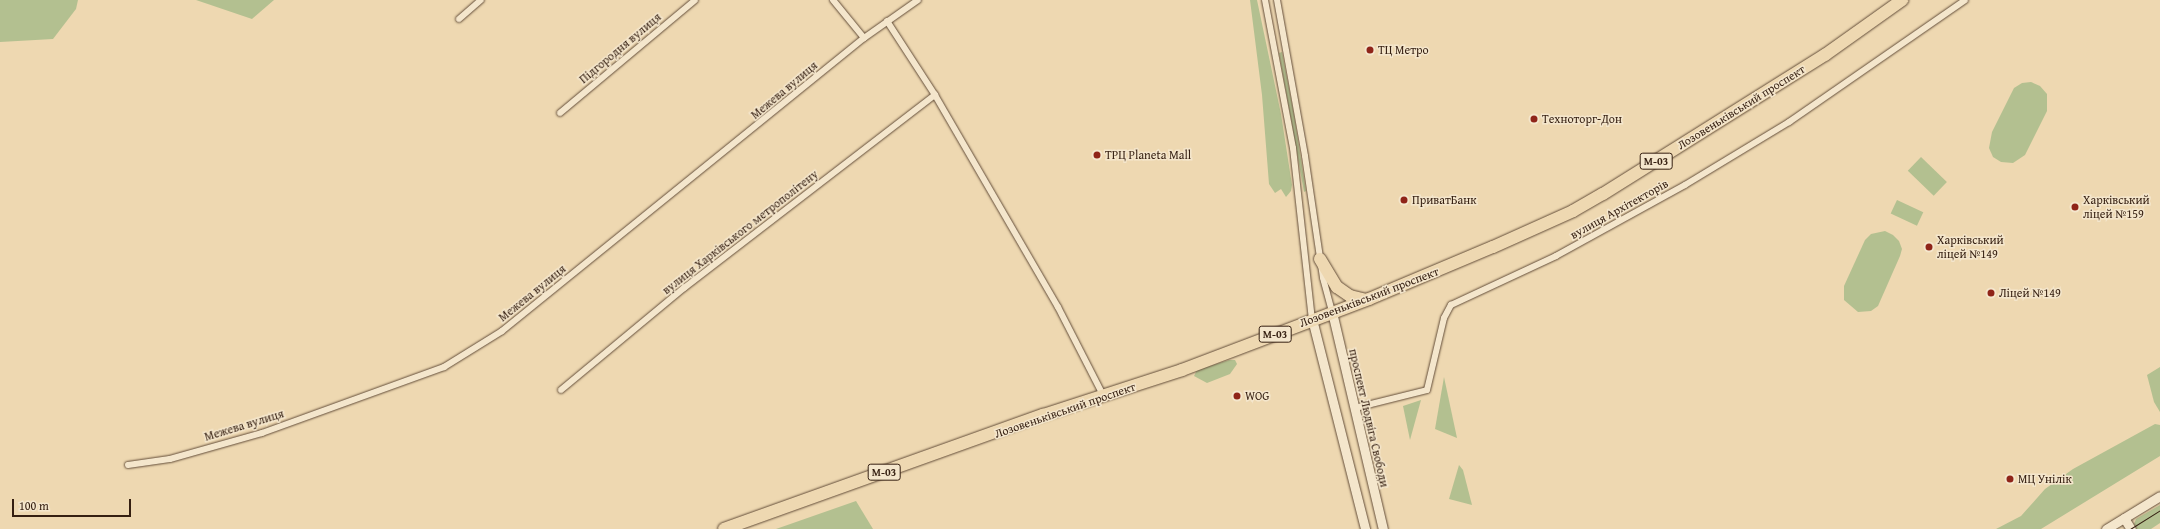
<!DOCTYPE html>
<html>
<head>
<meta charset="utf-8">
<style>
	body { margin:0 }
	#map { position:relative; width:2160px; height:529px; overflow:hidden; background:#eed8b1; font-family:"Gentium Book Plus",serif }
	div>[style] { position:absolute }
	.green>* { inset:0; background:#b3c090; transform-origin:0 0 }
	.roads { filter:drop-shadow(0 0 1px #634d39) drop-shadow(0 0 1px #634d39) }
	.street>* { height:6px; margin:-3px; padding:0 3px; transform-origin:3px; border-radius:3px; background:#f4e6cc }
	.secondary>* { height:9px; margin:-4.5px; padding:0 4.5px; transform-origin:4.5px; border-radius:4.5px; background:#f4e6cc }
	.highway>* { height:12px; margin:-6px; padding:0 6px; transform-origin:6px; border-radius:6px; background:#eed8b1 }
	.tram>* { height:1px; margin:-0.5px; padding:0 0.5px; transform-origin:0.5px; border-radius:0.5px; background:#351f11 }
	.dots>* { width:11px; height:11px; translate:-50% -50%; box-sizing:border-box; border:2px solid #f4e6cc; border-radius:50% }
	span { translate:-50% -50%; white-space:nowrap; text-align:center; line-height:1.15; -webkit-text-stroke:3px #f4e6cc; paint-order:stroke }
	.shield-label span { padding:1px 3px; background:#f4e6cc; border:1px solid; border-radius:3px; -webkit-text-stroke-width:0 }
	.shield-label { font-size:11px; color:#351f11; font-weight:700 }
	.street-label { font-size:12px; color:#351f11 }
	.poi-label { font-size:12px; color:#351f11 }
	.left { translate:0 -50%; text-align:left }
	.scale { position:absolute; left:12px; top:499px; width:119px; height:18px; box-sizing:border-box; border:2px solid #351f11; border-top:0; padding-left:5px; font-size:12px; line-height:14px; white-space:nowrap; color:#351f11; -webkit-text-stroke:3px #f4e6cc; paint-order:stroke }
</style>
</head>
<body>
<div id="map">
	<div class="green">
		<i style="clip-path:polygon(0 0,78px 0,76px 9px,53px 39px,0 42px)"></i>
		<i style="clip-path:polygon(196px 0,274px 0,252px 19px)"></i>
		<i style="clip-path:polygon(1250px 0,1257px 0,1281px 114px,1292px 185px,1291px 191px,1286px 197px,1281px 189px,1275px 193px,1269px 184px,1262px 95px)"></i>
		<i style="clip-path:polygon(1282px 52px,1294px 115px,1306px 191px,1304px 192px,1279px 53px)"></i>
		<i style="clip-path:polygon(2031px 82px,2040px 86px,2047px 94px,2047px 111px,2025px 155px,2013px 163px,2001px 162px,1993px 157px,1989px 148px,1992px 132px,2014px 88px,2022px 83px)"></i>
		<i style="left:1921px;top:157px;width:36px;height:19px;rotate:44deg"></i>
		<i style="left:1897px;top:200px;width:29px;height:15px;rotate:25deg"></i>
		<i style="clip-path:polygon(1885px 231px,1893px 235px,1899px 241px,1902px 249px,1900px 256px,1878px 306px,1871px 311px,1858px 312px,1844px 300px,1844px 286px,1865px 240px,1871px 234px)"></i>
		<i style="clip-path:polygon(1229px 360px,1235px 360px,1237px 364px,1230px 374px,1207px 383px,1194px 376px,1197px 370px)"></i>
		<i style="clip-path:polygon(2160px 367px,2160px 412px,2154px 402px,2147px 375px)"></i>
		<i style="clip-path:polygon(1444px 377px,1457px 438px,1435px 429px)"></i>
		<i style="clip-path:polygon(1421px 400px,1410px 440px,1403px 406px)"></i>
		<i style="clip-path:polygon(2155px 424px,2160px 425px,2160px 456px,2041px 529px,1996px 529px,2021px 516px,2045px 489px,2073px 469px)"></i>
		<i style="clip-path:polygon(1459px 465px,1463px 470px,1472px 505px,1449px 499px)"></i>
		<i style="clip-path:polygon(856px 501px,873px 529px,776px 529px)"></i>
		<i style="clip-path:polygon(2160px 505px,2160px 523px,2151px 529px,2136px 529px,2134px 524px,2136px 519px)"></i>
	</div>
	<div class="roads">
		<div class="street">
			<i style="left:833px;top:0;width:49px;rotate:50.8deg"></i>
			<i style="left:1265px;top:0;width:151px;rotate:79.3deg"></i>
			<i style="left:1293px;top:148px;width:172px;rotate:83.7deg"></i>
			<i style="left:1277px;top:0;width:158px;rotate:79.8deg"></i>
			<i style="left:1305px;top:156px;width:123px;rotate:81.6deg"></i>
			<i style="left:1323px;top:278px;width:35px;rotate:75deg"></i>
			<i style="left:459px;top:19px;width:29px;rotate:-41deg"></i>
			<i style="left:887px;top:21px;width:88px;rotate:57deg"></i>
			<i style="left:935px;top:95px;width:245px;rotate:59.9deg"></i>
			<i style="left:1058px;top:307px;width:101px;rotate:62.9deg"></i>
			<i style="left:560px;top:113px;width:176px;rotate:-39.9deg"></i>
			<i style="left:561px;top:390px;width:160px;rotate:-39.7deg"></i>
			<i style="left:684px;top:288px;width:317px;rotate:-37.6deg"></i>
			<i style="left:1355px;top:408px;width:74px;rotate:-14deg"></i>
			<i style="left:1427px;top:390px;width:74px;rotate:-76.7deg"></i>
			<i style="left:1444px;top:318px;width:15px;rotate:-62deg"></i>
			<i style="left:1451px;top:305px;width:116px;rotate:-25deg"></i>
			<i style="left:1556px;top:256px;width:147px;rotate:-28.8deg"></i>
			<i style="left:1685px;top:185px;width:122px;rotate:-31.2deg"></i>
			<i style="left:1789px;top:122px;width:214px;rotate:-34.7deg"></i>
			<i style="left:128px;top:465px;width:42px;rotate:-8.1deg"></i>
			<i style="left:170px;top:459px;width:96px;rotate:-15.8deg"></i>
			<i style="left:262px;top:433px;width:194px;rotate:-19.9deg"></i>
			<i style="left:444px;top:367px;width:68px;rotate:-31.8deg"></i>
			<i style="left:502px;top:331px;width:466px;rotate:-39deg"></i>
			<i style="left:864px;top:38px;width:66px;rotate:-35.1deg"></i>
		</div>
		<div class="secondary">
			<i style="left:1332px;top:312px;width:223px;rotate:76.8deg"></i>
			<i style="left:1312px;top:319px;width:217px;rotate:75.8deg"></i>
			<i style="left:2124px;top:518px;width:13px;rotate:58deg"></i>
			<i style="left:2106px;top:529px;width:63px;rotate:-31.4deg"></i>
		</div>
		<div class="highway">
			<i style="left:1320px;top:259px;width:33px;rotate:59deg"></i>
			<i style="left:1337px;top:287px;width:16px;rotate:35deg"></i>
			<i style="left:1350px;top:296px;width:16px;rotate:14deg"></i>
			<i style="left:724px;top:529px;width:339px;rotate:-19.7deg"></i>
			<i style="left:1043px;top:415px;width:146px;rotate:-17.9deg"></i>
			<i style="left:1182px;top:370px;width:200px;rotate:-20.8deg"></i>
			<i style="left:1369px;top:299px;width:134px;rotate:-22.8deg"></i>
			<i style="left:1493px;top:247px;width:88px;rotate:-24.2deg"></i>
			<i style="left:1573px;top:211px;width:34px;rotate:-30deg"></i>
			<i style="left:1603px;top:194px;width:262px;rotate:-32.1deg"></i>
			<i style="left:1825px;top:55px;width:95px;rotate:-35.5deg"></i>
		</div>
	</div>
	<div class="tram">
		<i style="left:2130px;top:529px;width:36px;rotate:-32deg"></i>
	</div>
	<div class="dots">
		<i style="left:1370px;top:50px;background:#8f2418"></i>
		<i style="left:1534px;top:119px;background:#8f2418"></i>
		<i style="left:1097px;top:155px;background:#8f2418"></i>
		<i style="left:1404px;top:200px;background:#8f2418"></i>
		<i style="left:2075px;top:207px;background:#8f2418"></i>
		<i style="left:1929px;top:247px;background:#8f2418"></i>
		<i style="left:1991px;top:293px;background:#8f2418"></i>
		<i style="left:1237px;top:396px;background:#8f2418"></i>
		<i style="left:2010px;top:479px;background:#8f2418"></i>
	</div>
	<div class="shield-label">
		<span style="left:1656px;top:161px">М-03</span>
		<span style="left:1275px;top:334px">М-03</span>
		<span style="left:884px;top:472px">М-03</span>
	</div>
	<div class="street-label">
		<span style="left:620px;top:48px;rotate:-40deg">Підгородня вулиця</span>
		<span style="left:784px;top:90px;rotate:-40deg">Межева вулиця</span>
		<span style="left:1741px;top:107px;rotate:-32deg">Лозовеньківський проспект</span>
		<span style="left:1619px;top:209px;rotate:-29deg">вулиця Архітекторів</span>
		<span style="left:740px;top:232px;rotate:-38deg">вулиця Харківського метрополітену</span>
		<span style="left:532px;top:293px;rotate:-39deg">Межева вулиця</span>
		<span style="left:1369px;top:297px;rotate:-21deg">Лозовеньківський проспект</span>
		<span style="left:1065px;top:410px;rotate:-19deg">Лозовеньківський проспект</span>
		<span style="left:1369px;top:418px;rotate:77deg">проспект Людвіга Свободи</span>
		<span style="left:244px;top:425px;rotate:-17deg">Межева вулиця</span>
	</div>
	<div class="poi-label">
		<span class="left" style="left:1378px;top:50px">ТЦ Метро</span>
		<span class="left" style="left:1542px;top:119px">Техноторг-Дон</span>
		<span class="left" style="left:1105px;top:155px">ТРЦ Planeta Mall</span>
		<span class="left" style="left:1412px;top:200px">ПриватБанк</span>
		<span class="left" style="left:2083px;top:207px">Харківський<br>ліцей №159</span>
		<span class="left" style="left:1937px;top:247px">Харківський<br>ліцей №149</span>
		<span class="left" style="left:1999px;top:293px">Ліцей №149</span>
		<span class="left" style="left:1245px;top:396px">WOG</span>
		<span class="left" style="left:2018px;top:479px">МЦ Унілік</span>
	</div>
	<div class="scale">100 m</div>
</div>
</body>
</html>
